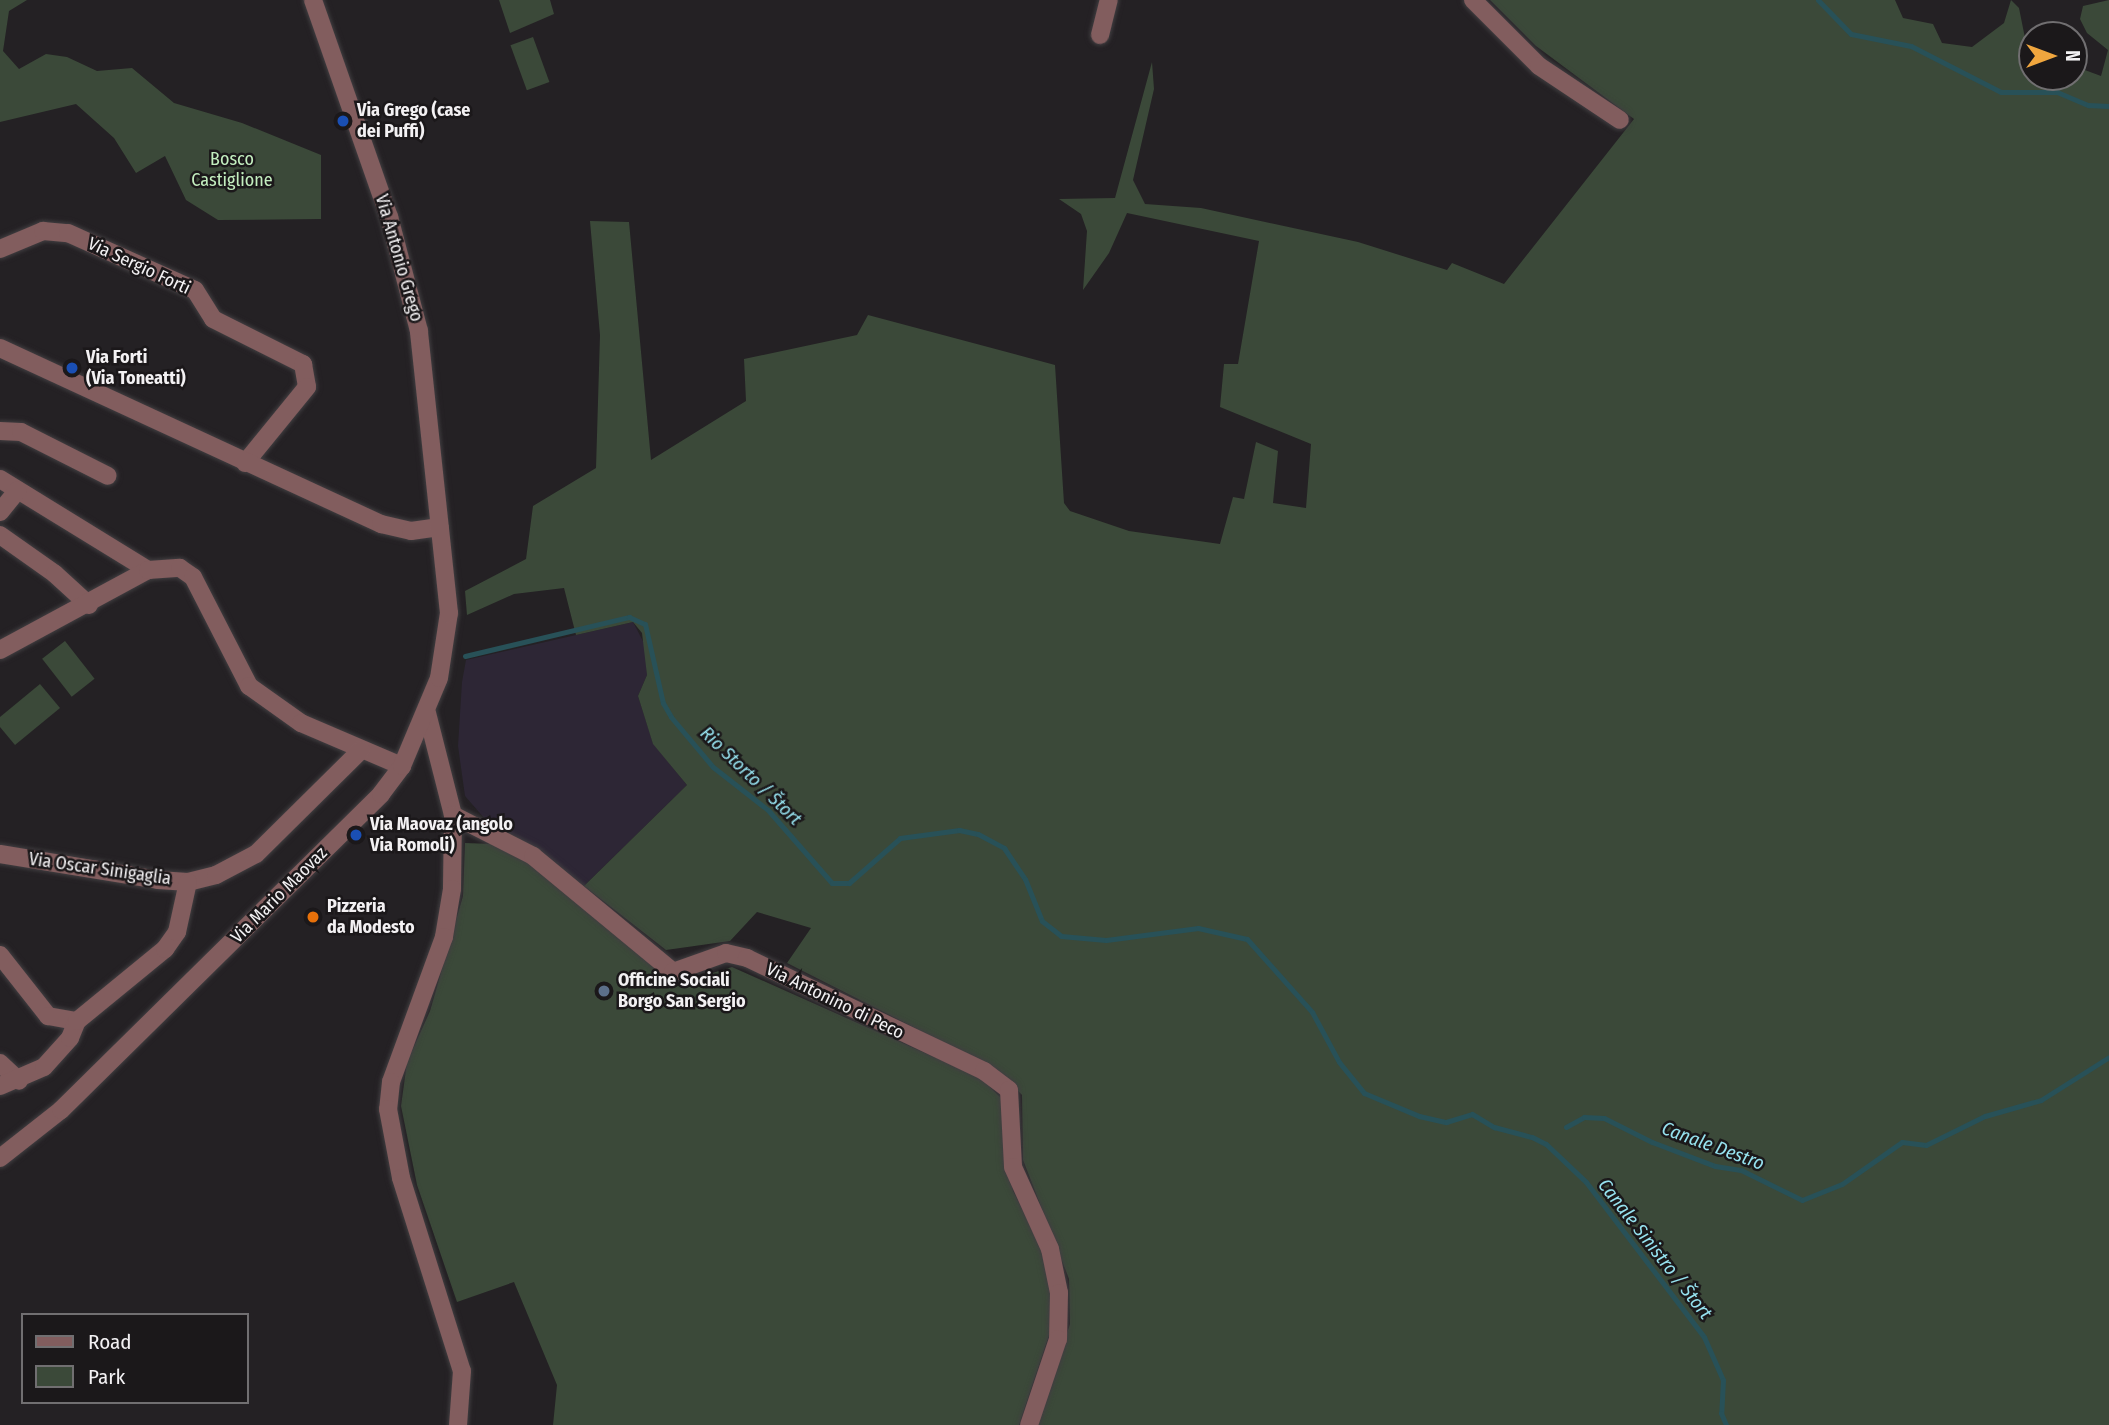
<!DOCTYPE html>
<html>
<head>
<meta charset="utf-8">
<style>
	body { margin:0 }
	#map { position:relative; width:2109px; height:1425px; overflow:hidden; background:#242124; font-family:"Fira Sans Condensed",sans-serif }
	div>[style] { position:absolute }
	.industrial>* { inset:0; background:#2d2635 }
	.green>* { inset:0; background:#3b4939; transform-origin:0 0 }
	.stream>* { height:5px; margin:-2.5px; padding:0 2.5px; transform-origin:2.5px; border-radius:2.5px; background:#285158 }
	.roads { filter:drop-shadow(0 0 2px #413e41) drop-shadow(0 0 2px #413e41) }
	.minor>* { height:18px; margin:-9px; padding:0 9px; transform-origin:9px; border-radius:9px; background:#825d5e }
	.dots>* { width:19px; height:19px; translate:-50% -50%; box-sizing:border-box; border:4px solid #1b181a; border-radius:50% }
	span { translate:-50% -50%; white-space:nowrap; text-align:center; line-height:1.15; -webkit-text-stroke:5px #1b181a; paint-order:stroke }
	.poi-label { font-size:18px; color:#f3f1f3; font-weight:700 }
	.left { translate:0 -50%; text-align:left }
	.park-label { font-size:18px; color:#c3eebf }
	.street-label { font-size:18px; color:#f3f1f3 }
	.water-label { font-size:19px; color:#96e2ef; font-style:italic }
	.legend { position:absolute; left:21px; top:1313px; width:228px; height:91px; box-sizing:border-box; background:#1b181a; border:2px solid #716f71; margin:0; padding:9px 12px; list-style:none; font-size:21px; color:#f3f1f3 }
	.legend li { display:flex; align-items:center; gap:14px; height:35px }
	.legend b { width:35px; border:2px solid #716f71 }
	.north { position:absolute; left:2018px; top:21px; width:70px; height:70px; box-sizing:border-box; background:#1b181a; border:2px solid #716f71; border-radius:50%; rotate:90deg; font-size:19px; font-weight:700; line-height:28px; text-align:center; color:#f3f1f3 }
	.north::after { content:''; display:block; margin:auto; width:24px; height:32px; background:#f0a63e; clip-path:polygon(50% 0,100% 100%,50% 72%,0 100%) }
</style>
</head>
<body>
<div id="map">
	<div class="industrial">
		<i style="clip-path:polygon(633px 622px,646px 647px,647px 675px,638px 696px,653px 743px,687px 785px,584px 886px,533px 847px,485px 819px,465px 796px,458px 746px,462px 682px,466px 660px)"></i>
	</div>
	<div class="green">
		<i style="clip-path:polygon(0 0,27px 0,9px 11px,3px 51px,19px 69px,46px 54px,67px 57px,97px 71px,132px 68px,174px 103px,242px 123px,321px 155px,321px 219px,218px 220px,186px 200px,165px 156px,136px 173px,114px 138px,76px 104px,0 122px)"></i>
		<i style="clip-path:polygon(499px 0,550px 0,554px 14px,510px 33px)"></i>
		<i style="clip-path:polygon(1490px 0,1895px 0,1903px 18px,1933px 24px,1942px 43px,1972px 47px,2004px 23px,2011px 0,2019px 8px,2025px 38px,2032px 47px,2032px 77px,2074px 77px,2074px 66px,2101px 76px,2108px 50px,2087px 33px,2080px 19px,2083px 6px,2109px 0,2109px 1425px,1037px 1425px,1070px 1324px,1069px 1279px,1023px 1160px,1022px 1095px,998px 1070px,787px 963px,811px 928px,757px 912px,730px 941px,666px 950px,584px 886px,687px 785px,653px 744px,638px 696px,647px 675px,642px 633px,633px 622px,576px 635px,564px 588px,514px 594px,467px 615px,465px 591px,526px 559px,533px 506px,596px 468px,600px 335px,590px 221px,629px 222px,651px 460px,746px 401px,744px 359px,857px 335px,868px 315px,1055px 365px,1064px 503px,1070px 511px,1129px 531px,1220px 544px,1233px 497px,1244px 499px,1256px 442px,1278px 451px,1273px 503px,1306px 508px,1311px 444px,1220px 407px,1224px 364px,1238px 364px,1259px 241px,1127px 213px,1109px 253px,1083px 290px,1087px 231px,1081px 214px,1059px 199px,1115px 198px,1152px 62px,1154px 89px,1133px 180px,1145px 204px,1201px 208px,1358px 242px,1447px 270px,1452px 263px,1504px 284px,1634px 119px,1536px 46px)"></i>
		<i style="left:533px;top:37px;width:48px;height:24px;rotate:70deg"></i>
		<i style="left:65px;top:641px;width:48px;height:29px;rotate:52deg"></i>
		<i style="clip-path:polygon(40px 684px,60px 708px,15px 745px,0 727px,0 717px)"></i>
		<i style="clip-path:polygon(465px 843px,493px 844px,550px 873px,673px 985px,732px 967px,981px 1078px,1002px 1099px,1005px 1158px,1013px 1191px,1040px 1244px,1051px 1291px,1050px 1332px,1019px 1425px,553px 1425px,557px 1385px,514px 1282px,457px 1302px,417px 1185px,401px 1106px,407px 1062px,430px 1011px,463px 896px)"></i>
	</div>
	<div class="stream">
		<i style="left:1818px;top:0;width:47px;rotate:45.9deg"></i>
		<i style="left:1851px;top:34px;width:61px;rotate:11.3deg"></i>
		<i style="left:1911px;top:46px;width:101px;rotate:27.1deg"></i>
		<i style="left:2001px;top:92px;width:56px"></i>
		<i style="left:2057px;top:92px;width:34px;rotate:23deg"></i>
		<i style="left:2088px;top:105px;width:21px;rotate:3deg"></i>
		<i style="left:465px;top:656px;width:169px;rotate:-13.4deg"></i>
		<i style="left:629px;top:617px;width:17px;rotate:24deg"></i>
		<i style="left:645px;top:624px;width:81px;rotate:77.2deg"></i>
		<i style="left:663px;top:703px;width:16px;rotate:60deg"></i>
		<i style="left:671px;top:717px;width:65px;rotate:50deg"></i>
		<i style="left:713px;top:767px;width:70px;rotate:38deg"></i>
		<i style="left:768px;top:810px;width:97px;rotate:48.8deg"></i>
		<i style="left:832px;top:883px;width:17px"></i>
		<i style="left:849px;top:883px;width:68px;rotate:-41.4deg"></i>
		<i style="left:900px;top:838px;width:60px;rotate:-7.7deg"></i>
		<i style="left:959px;top:830px;width:19px;rotate:12deg"></i>
		<i style="left:978px;top:834px;width:30px;rotate:28deg"></i>
		<i style="left:1004px;top:848px;width:37px;rotate:56deg"></i>
		<i style="left:1025px;top:879px;width:45px;rotate:68deg"></i>
		<i style="left:1042px;top:921px;width:24px;rotate:38deg"></i>
		<i style="left:1061px;top:936px;width:45px;rotate:5.1deg"></i>
		<i style="left:1106px;top:940px;width:93px;rotate:-7.4deg"></i>
		<i style="left:1198px;top:928px;width:50px;rotate:12.7deg"></i>
		<i style="left:1247px;top:939px;width:98px;rotate:48.3deg"></i>
		<i style="left:1312px;top:1012px;width:57px;rotate:61.6deg"></i>
		<i style="left:1339px;top:1062px;width:40px;rotate:51deg"></i>
		<i style="left:1364px;top:1093px;width:60px;rotate:22.7deg"></i>
		<i style="left:1419px;top:1116px;width:28px;rotate:13deg"></i>
		<i style="left:1446px;top:1122px;width:27px;rotate:-17deg"></i>
		<i style="left:1472px;top:1114px;width:26px;rotate:31deg"></i>
		<i style="left:1494px;top:1127px;width:39px;rotate:15deg"></i>
		<i style="left:1532px;top:1137px;width:16px;rotate:27deg"></i>
		<i style="left:1546px;top:1144px;width:55px;rotate:43.5deg"></i>
		<i style="left:1586px;top:1182px;width:195px;rotate:52.7deg"></i>
		<i style="left:1704px;top:1337px;width:47px;rotate:66.2deg"></i>
		<i style="left:1723px;top:1380px;width:33px;rotate:93deg"></i>
		<i style="left:1721px;top:1413px;width:13px;rotate:67deg"></i>
		<i style="left:1566px;top:1127px;width:21px;rotate:-29deg"></i>
		<i style="left:1584px;top:1117px;width:20px;rotate:3deg"></i>
		<i style="left:1604px;top:1118px;width:54px;rotate:26.6deg"></i>
		<i style="left:1652px;top:1142px;width:67px;rotate:20.9deg"></i>
		<i style="left:1715px;top:1166px;width:26px;rotate:9deg"></i>
		<i style="left:1741px;top:1170px;width:68px;rotate:26.2deg"></i>
		<i style="left:1802px;top:1200px;width:43px;rotate:-21.8deg"></i>
		<i style="left:1842px;top:1184px;width:73px;rotate:-35deg"></i>
		<i style="left:1902px;top:1142px;width:24px;rotate:7deg"></i>
		<i style="left:1926px;top:1145px;width:66px;rotate:-26.2deg"></i>
		<i style="left:1985px;top:1116px;width:58px;rotate:-15.9deg"></i>
		<i style="left:2041px;top:1100px;width:80px;rotate:-32.3deg"></i>
	</div>
	<div class="roads">
		<div class="minor">
			<i style="left:1473px;top:0;width:93px;rotate:45deg"></i>
			<i style="left:1539px;top:66px;width:97px;rotate:33.7deg"></i>
			<i style="left:1100px;top:35px;width:36px;rotate:-76deg"></i>
			<i style="left:0;top:249px;width:47px;rotate:-22.7deg"></i>
			<i style="left:43px;top:231px;width:25px;rotate:5deg"></i>
			<i style="left:68px;top:233px;width:139px;rotate:24.2deg"></i>
			<i style="left:195px;top:290px;width:34px;rotate:58deg"></i>
			<i style="left:213px;top:319px;width:101px;rotate:26.6deg"></i>
			<i style="left:303px;top:364px;width:23px;rotate:80deg"></i>
			<i style="left:307px;top:387px;width:98px;rotate:129.2deg"></i>
			<i style="left:0;top:348px;width:420px;rotate:24.8deg"></i>
			<i style="left:381px;top:524px;width:31px;rotate:13deg"></i>
			<i style="left:411px;top:531px;width:29px;rotate:-8deg"></i>
			<i style="left:0;top:431px;width:21px;rotate:3deg"></i>
			<i style="left:21px;top:432px;width:97px;rotate:26.8deg"></i>
			<i style="left:0;top:479px;width:174px;rotate:31.6deg"></i>
			<i style="left:0;top:512px;width:28px;rotate:-51deg"></i>
			<i style="left:0;top:535px;width:67px;rotate:35.3deg"></i>
			<i style="left:55px;top:574px;width:46px;rotate:42.4deg"></i>
			<i style="left:0;top:650px;width:168px;rotate:-28.4deg"></i>
			<i style="left:148px;top:570px;width:32px;rotate:-4deg"></i>
			<i style="left:180px;top:568px;width:16px;rotate:35deg"></i>
			<i style="left:193px;top:577px;width:123px;rotate:62.8deg"></i>
			<i style="left:249px;top:686px;width:64px;rotate:35.4deg"></i>
			<i style="left:301px;top:723px;width:110px;rotate:23.1deg"></i>
			<i style="left:427px;top:713px;width:105px;rotate:75.7deg"></i>
			<i style="left:453px;top:815px;width:74px;rotate:90.8deg"></i>
			<i style="left:452px;top:889px;width:49px;rotate:99.5deg"></i>
			<i style="left:444px;top:937px;width:154px;rotate:110.1deg"></i>
			<i style="left:391px;top:1082px;width:27px;rotate:96deg"></i>
			<i style="left:388px;top:1109px;width:70px;rotate:79.3deg"></i>
			<i style="left:401px;top:1178px;width:202px;rotate:72.5deg"></i>
			<i style="left:462px;top:1371px;width:54px;rotate:94.2deg"></i>
			<i style="left:453px;top:815px;width:90px;rotate:27.1deg"></i>
			<i style="left:533px;top:856px;width:182px;rotate:39.6deg"></i>
			<i style="left:673px;top:972px;width:56px;rotate:-19.7deg"></i>
			<i style="left:726px;top:953px;width:22px;rotate:13deg"></i>
			<i style="left:747px;top:958px;width:263px;rotate:25.5deg"></i>
			<i style="left:984px;top:1071px;width:31px;rotate:37deg"></i>
			<i style="left:1009px;top:1090px;width:77px;rotate:87deg"></i>
			<i style="left:1013px;top:1167px;width:90px;rotate:65.7deg"></i>
			<i style="left:1050px;top:1249px;width:45px;rotate:78.4deg"></i>
			<i style="left:1059px;top:1293px;width:46px;rotate:91.2deg"></i>
			<i style="left:1058px;top:1339px;width:91px;rotate:108.6deg"></i>
			<i style="left:0;top:854px;width:160px;rotate:9.3deg"></i>
			<i style="left:158px;top:880px;width:30px;rotate:4deg"></i>
			<i style="left:188px;top:882px;width:29px;rotate:-14deg"></i>
			<i style="left:216px;top:875px;width:45px;rotate:-27.7deg"></i>
			<i style="left:256px;top:854px;width:148px;rotate:-44.7deg"></i>
			<i style="left:0;top:955px;width:78px;rotate:51.8deg"></i>
			<i style="left:48px;top:1016px;width:29px;rotate:10deg"></i>
			<i style="left:0;top:1063px;width:26px;rotate:43deg"></i>
			<i style="left:0;top:1086px;width:48px;rotate:-23.4deg"></i>
			<i style="left:44px;top:1067px;width:39px;rotate:-48deg"></i>
			<i style="left:70px;top:1038px;width:18px;rotate:-68deg"></i>
			<i style="left:77px;top:1021px;width:114px;rotate:-39.3deg"></i>
			<i style="left:165px;top:949px;width:21px;rotate:-55deg"></i>
			<i style="left:177px;top:932px;width:51px;rotate:-77.6deg"></i>
			<i style="left:0;top:1158px;width:78px;rotate:-38.2deg"></i>
			<i style="left:61px;top:1110px;width:450px;rotate:-44.6deg"></i>
			<i style="left:381px;top:794px;width:35px;rotate:-53deg"></i>
			<i style="left:402px;top:766px;width:95px;rotate:-67.2deg"></i>
			<i style="left:439px;top:678px;width:66px;rotate:-81.3deg"></i>
			<i style="left:449px;top:613px;width:284px;rotate:-96.1deg"></i>
			<i style="left:419px;top:331px;width:118px;rotate:-104.7deg"></i>
			<i style="left:389px;top:217px;width:230px;rotate:-109.3deg"></i>
		</div>
	</div>
	<div class="dots">
		<i style="left:343px;top:121px;background:#1a4fb4"></i>
		<i style="left:72px;top:368px;background:#1a4fb4"></i>
		<i style="left:356px;top:835px;background:#1a4fb4"></i>
		<i style="left:313px;top:917px;background:#e8710a"></i>
		<i style="left:604px;top:991px;background:#5c6f8a"></i>
	</div>
	<div class="poi-label">
		<span class="left" style="left:357px;top:121px">Via Grego (case<br>dei Puffi)</span>
		<span class="left" style="left:86px;top:368px">Via Forti<br>(Via Toneatti)</span>
		<span class="left" style="left:370px;top:835px">Via Maovaz (angolo<br>Via Romoli)</span>
		<span class="left" style="left:327px;top:917px">Pizzeria<br>da Modesto</span>
		<span class="left" style="left:618px;top:991px">Officine Sociali<br>Borgo San Sergio</span>
	</div>
	<div class="park-label">
		<span style="left:232px;top:170px">Bosco<br>Castiglione</span>
	</div>
	<div class="street-label">
		<span style="left:399px;top:258px;rotate:74deg">Via Antonio Grego</span>
		<span style="left:139px;top:266px;rotate:25deg">Via Sergio Forti</span>
		<span style="left:100px;top:869px;rotate:8deg">Via Oscar Sinigaglia</span>
		<span style="left:279px;top:895px;rotate:-45deg">Via Mario Maovaz</span>
		<span style="left:835px;top:1001px;rotate:26deg">Via Antonino di Peco</span>
	</div>
	<div class="water-label">
		<span style="left:751px;top:776px;rotate:44deg">Rio Storto / Štort</span>
		<span style="left:1713px;top:1146px;rotate:20deg">Canale Destro</span>
		<span style="left:1655px;top:1249px;rotate:52deg">Canale Sinistro / Štort</span>
	</div>
	<ul class="legend">
	<li><b style="height:9px;background:#825d5e"></b>Road</li>
	<li><b style="height:19px;background:#3b4939"></b>Park</li>
	</ul>
	<div class="north">N</div>
</div>
</body>
</html>
